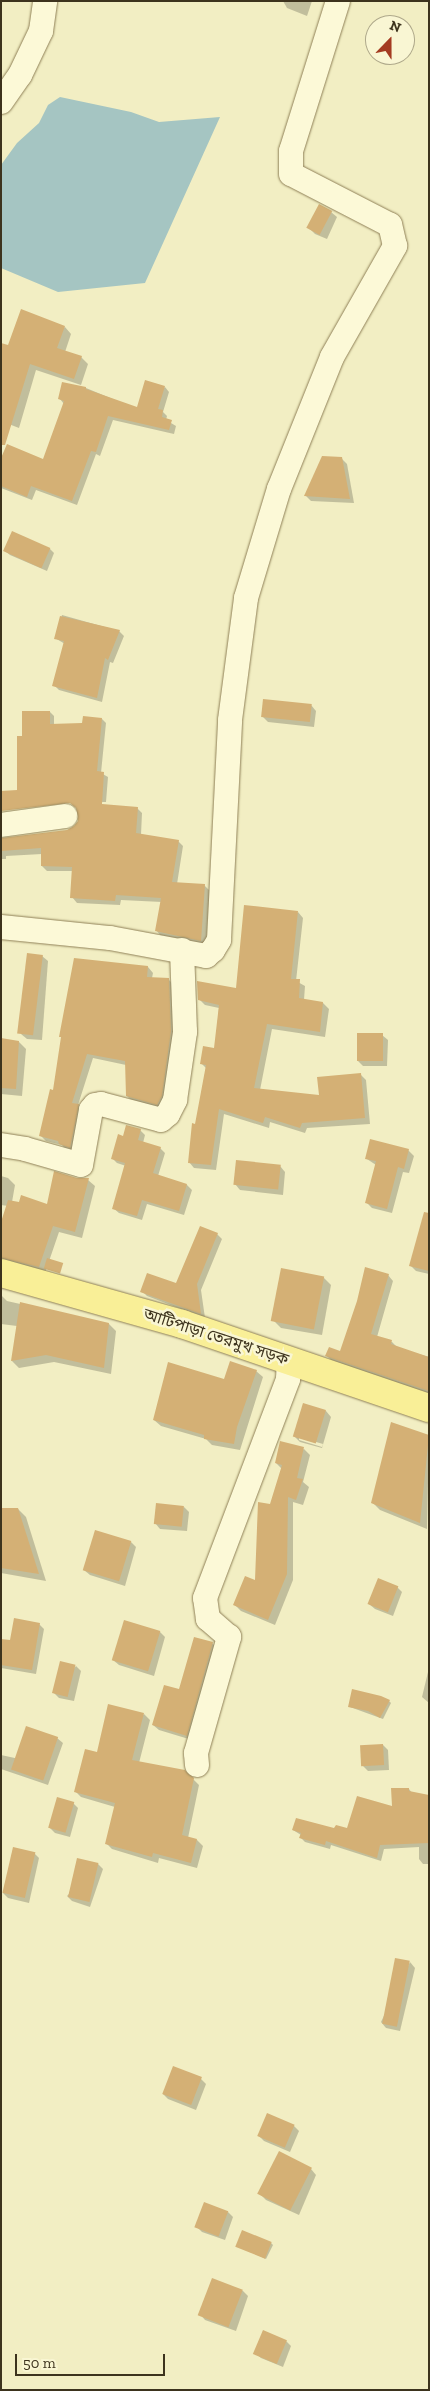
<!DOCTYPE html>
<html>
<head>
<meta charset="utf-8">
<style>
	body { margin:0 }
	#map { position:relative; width:430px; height:2391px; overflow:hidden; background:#f2eec3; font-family:"Zilla Slab","Noto Sans Bengali",serif }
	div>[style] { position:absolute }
	.water>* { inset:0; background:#a5c5c2 }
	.shadow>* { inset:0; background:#0003 }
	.building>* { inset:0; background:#d4b075; transform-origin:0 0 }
	.roads { filter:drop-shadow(0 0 1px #8f8057) drop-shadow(0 0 1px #8f8057) }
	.minor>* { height:24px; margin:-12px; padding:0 12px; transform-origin:12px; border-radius:12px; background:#fcf9d7 }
	.major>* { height:28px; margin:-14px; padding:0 14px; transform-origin:14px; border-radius:14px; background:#f9ef97 }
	span { translate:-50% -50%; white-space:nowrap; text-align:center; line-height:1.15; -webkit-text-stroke:5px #f9f6d3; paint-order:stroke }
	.street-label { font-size:16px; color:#3d331d }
	.frame { position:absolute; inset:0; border:2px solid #3d331d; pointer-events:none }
	.north { position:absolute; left:365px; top:15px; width:50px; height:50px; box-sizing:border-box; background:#f9f6d3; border:1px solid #aea88a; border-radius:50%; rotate:22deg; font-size:14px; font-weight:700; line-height:20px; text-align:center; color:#3d331d }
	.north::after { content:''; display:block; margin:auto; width:18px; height:22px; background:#a43b21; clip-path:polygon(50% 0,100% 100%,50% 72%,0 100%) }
	.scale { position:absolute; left:15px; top:2354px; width:150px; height:22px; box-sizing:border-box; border:2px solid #3d331d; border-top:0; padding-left:6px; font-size:15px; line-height:18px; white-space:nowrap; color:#3d331d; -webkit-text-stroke:4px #f9f6d3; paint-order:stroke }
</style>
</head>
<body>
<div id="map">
	<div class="water">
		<i style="clip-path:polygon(60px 97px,131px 112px,159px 122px,220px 117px,145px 283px,58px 292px,1px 268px,1px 165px,17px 143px,39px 123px,48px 105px)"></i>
	</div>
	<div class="shadow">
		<i style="clip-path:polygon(283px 1px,312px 1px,307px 16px,287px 8px)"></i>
		<i style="clip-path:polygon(331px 212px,337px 217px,327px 239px,315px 234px,310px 229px)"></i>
		<i style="clip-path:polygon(65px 327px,71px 334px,65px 352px,81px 357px,88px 364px,81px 385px,36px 370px,19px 428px,1px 421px,1px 365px)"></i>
		<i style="clip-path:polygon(165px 387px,169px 392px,163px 412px,167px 416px,166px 420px,176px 426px,174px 434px,113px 420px,100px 456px,96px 454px,77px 505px,36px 490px,32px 500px,1px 488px,1px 462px,44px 460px,64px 404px,60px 399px,86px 388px,137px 409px)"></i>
		<i style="clip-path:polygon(323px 457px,341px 458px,347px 464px,354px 503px,311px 501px,306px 496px)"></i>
		<i style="clip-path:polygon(50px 549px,54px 553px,47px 571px,10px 555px,5px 551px)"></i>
		<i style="clip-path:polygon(62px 615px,119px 631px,124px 636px,113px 663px,110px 662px,102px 702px,59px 690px,54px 685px,65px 644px,55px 638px)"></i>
		<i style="clip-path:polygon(311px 705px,316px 711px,314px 727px,268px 722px,263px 717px)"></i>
		<i style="clip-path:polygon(50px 712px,54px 716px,54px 725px,83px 725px,102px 719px,106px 723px,101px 773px,108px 777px,106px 802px,22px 801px,23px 738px)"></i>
		<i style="clip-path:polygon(137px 808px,142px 813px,141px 835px,178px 841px,183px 846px,177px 884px,204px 885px,210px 891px,206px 946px,161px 936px,156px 930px,162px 902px,121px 900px,120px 905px,77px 903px,72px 897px,73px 871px,47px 871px,42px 866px,42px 854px,6px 856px,6px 859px,1px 859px,1px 839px,67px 831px)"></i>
		<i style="clip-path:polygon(298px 912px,303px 918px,296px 981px,305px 986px,304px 1000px,323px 1003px,329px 1009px,325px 1037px,272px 1029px,260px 1090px,320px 1097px,361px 1075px,366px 1080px,370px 1124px,307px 1128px,305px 1133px,270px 1122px,269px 1128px,224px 1114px,216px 1170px,194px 1168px,189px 1162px,206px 1068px,201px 1063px,215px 1049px,219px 1008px,205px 1005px,199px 999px,237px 990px)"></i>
		<i style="clip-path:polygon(42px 956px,48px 961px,42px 1040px,27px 1039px,21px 1034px)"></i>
		<i style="clip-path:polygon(75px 960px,148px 967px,153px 973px,152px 978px,169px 980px,174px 985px,176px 1037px,163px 1110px,133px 1102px,127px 1096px,126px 1065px,93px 1058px,78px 1105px,84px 1111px,75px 1152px,66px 1150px,62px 1145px,46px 1141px,41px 1136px,54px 1092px,62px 1038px,61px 1037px)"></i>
		<i style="clip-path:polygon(382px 1035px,388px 1040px,387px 1066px,363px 1066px,357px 1060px)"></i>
		<i style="clip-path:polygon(19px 1042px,26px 1049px,22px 1096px,1px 1094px,1px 1055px)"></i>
		<i style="clip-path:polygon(140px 1130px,145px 1135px,143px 1143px,160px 1148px,165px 1153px,158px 1176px,187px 1185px,192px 1190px,184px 1215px,147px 1204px,142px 1220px,119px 1213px,113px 1208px,126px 1166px,117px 1163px,112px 1158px,124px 1137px)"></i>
		<i style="clip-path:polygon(408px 1150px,414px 1156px,409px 1173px,403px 1172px,392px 1213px,372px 1208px,367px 1203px,376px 1165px,367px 1159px)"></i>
		<i style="clip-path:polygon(280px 1166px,285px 1172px,283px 1195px,240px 1190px,235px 1184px)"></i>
		<i style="clip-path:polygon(1px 1176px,8px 1178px,15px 1185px,12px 1202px,48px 1206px,77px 1179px,88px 1180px,95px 1186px,82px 1238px,59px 1232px,45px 1273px,1px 1261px,1px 1226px,8px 1206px,1px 1205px)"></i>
		<i style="clip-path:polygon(429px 1230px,429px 1274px,416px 1271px,410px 1265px)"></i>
		<i style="clip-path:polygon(217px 1234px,222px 1239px,201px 1290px,205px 1318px,147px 1296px,142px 1291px,177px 1285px)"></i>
		<i style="clip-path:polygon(388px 1275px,393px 1281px,377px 1337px,392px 1342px,398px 1348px,429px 1357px,429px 1394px,332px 1361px,327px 1356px,341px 1353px)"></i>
		<i style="clip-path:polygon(323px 1277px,331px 1285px,322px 1335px,281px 1328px,273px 1320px)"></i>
		<i style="clip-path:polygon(1px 1295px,7px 1301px,109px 1324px,116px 1331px,111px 1374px,54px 1362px,19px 1368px,12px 1361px,17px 1326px,1px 1324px)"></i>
		<i style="clip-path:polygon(256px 1371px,263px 1377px,240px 1450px,212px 1445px,206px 1439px,161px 1426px,154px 1420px)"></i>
		<i style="clip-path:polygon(evenodd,304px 1405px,326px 1411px,331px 1417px,322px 1448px,300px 1442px,295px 1437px,304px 1405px,299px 1437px,323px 1444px,322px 1447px,299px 1440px,299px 1437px)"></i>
		<i style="clip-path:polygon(392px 1424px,429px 1437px,427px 1529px,380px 1510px,372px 1502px)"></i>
		<i style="clip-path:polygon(304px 1449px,310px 1455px,303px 1482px,309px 1487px,303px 1505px,293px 1502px,293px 1580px,275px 1625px,241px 1611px,234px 1604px,256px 1582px,271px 1506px,282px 1469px,276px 1463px)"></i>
		<i style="clip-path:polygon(184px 1507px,189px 1512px,187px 1531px,160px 1529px,155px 1523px)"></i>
		<i style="clip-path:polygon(18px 1509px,26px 1517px,46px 1581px,1px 1573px,1px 1510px)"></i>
		<i style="clip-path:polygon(131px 1542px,136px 1547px,125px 1586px,90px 1575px,84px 1570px)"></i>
		<i style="clip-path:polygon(397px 1587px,402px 1592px,393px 1616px,375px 1609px,369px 1604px)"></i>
		<i style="clip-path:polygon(125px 1621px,160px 1632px,165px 1637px,154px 1676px,119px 1665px,113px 1660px)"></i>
		<i style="clip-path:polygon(39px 1624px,44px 1629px,36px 1674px,1px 1668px,1px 1640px,11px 1642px)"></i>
		<i style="clip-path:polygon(212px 1643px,218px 1649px,192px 1740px,159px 1730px,153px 1725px,180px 1691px)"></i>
		<i style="clip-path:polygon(76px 1666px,81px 1671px,74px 1701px,59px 1698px,54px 1693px)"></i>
		<i style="clip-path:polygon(428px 1672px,429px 1672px,429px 1703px,422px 1697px)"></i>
		<i style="clip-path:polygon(389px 1701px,391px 1703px,383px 1719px,350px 1707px)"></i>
		<i style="clip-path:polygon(144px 1714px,150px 1720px,139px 1763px,193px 1779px,199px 1785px,188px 1838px,197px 1840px,203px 1846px,197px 1868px,159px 1858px,158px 1863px,112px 1849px,106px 1843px,115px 1807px,81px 1797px,75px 1791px,98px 1754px)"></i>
		<i style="clip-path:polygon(57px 1738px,63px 1743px,48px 1785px,1px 1769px,1px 1755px,24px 1760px)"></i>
		<i style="clip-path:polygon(383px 1745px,388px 1750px,389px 1770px,368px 1771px,363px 1766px)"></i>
		<i style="clip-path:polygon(409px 1789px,412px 1793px,429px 1797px,429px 1864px,423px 1864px,419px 1859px,419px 1847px,384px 1849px,381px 1861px,331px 1845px,330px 1849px,305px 1842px,301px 1838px,301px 1835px,293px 1830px,348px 1830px,394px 1808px)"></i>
		<i style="clip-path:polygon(73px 1803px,78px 1808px,70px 1837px,55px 1833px,49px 1827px)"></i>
		<i style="clip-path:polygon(34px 1853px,39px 1858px,29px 1903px,8px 1898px,3px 1893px)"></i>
		<i style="clip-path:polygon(98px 1864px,103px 1869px,90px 1907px,72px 1901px,67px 1896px)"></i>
		<i style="clip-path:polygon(410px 1962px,415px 1968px,400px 2031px,386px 2028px,381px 2022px)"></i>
		<i style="clip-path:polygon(201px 2079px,206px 2084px,196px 2110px,168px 2099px,163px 2094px)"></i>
		<i style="clip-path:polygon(294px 2126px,299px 2131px,290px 2152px,264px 2141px,259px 2136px)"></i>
		<i style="clip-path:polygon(311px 2169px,316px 2175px,299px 2215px,266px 2200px,261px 2195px)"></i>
		<i style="clip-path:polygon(228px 2212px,233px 2217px,225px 2240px,202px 2232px,196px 2226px)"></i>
		<i style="clip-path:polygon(271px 2243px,273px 2245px,266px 2259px,237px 2246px)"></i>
		<i style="clip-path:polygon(213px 2280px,243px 2291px,248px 2296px,236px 2331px,205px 2320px,200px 2314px)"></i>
		<i style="clip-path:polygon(286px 2341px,291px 2346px,283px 2367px,261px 2358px,255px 2353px)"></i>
	</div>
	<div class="building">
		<i style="left:319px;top:204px;width:15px;height:27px;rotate:28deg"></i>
		<i style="clip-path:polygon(21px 309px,65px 326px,57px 348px,82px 356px,74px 379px,30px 364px,5px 445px,1px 445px,1px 343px,8px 345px)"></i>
		<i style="clip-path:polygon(145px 380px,165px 386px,158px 409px,163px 410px,162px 417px,172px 420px,169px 430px,108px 416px,96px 452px,91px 451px,72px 501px,31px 486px,27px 497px,1px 486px,1px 458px,7px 444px,43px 459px,64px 401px,58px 399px,62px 382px,86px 387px,86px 389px,137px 407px)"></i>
		<i style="clip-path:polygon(322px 456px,342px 457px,350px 499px,304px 496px)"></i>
		<i style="left:12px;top:531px;width:42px;height:22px;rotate:24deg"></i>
		<i style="clip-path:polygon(60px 616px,120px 630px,108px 660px,105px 658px,97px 698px,52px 686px,64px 641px,54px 639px)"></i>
		<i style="left:263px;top:699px;width:49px;height:18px;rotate:6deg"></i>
		<i style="clip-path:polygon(22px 711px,50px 711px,50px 724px,82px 723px,83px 716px,102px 718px,97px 771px,104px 772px,102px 804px,138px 807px,136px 833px,179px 840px,172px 882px,205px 884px,201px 941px,155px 931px,161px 898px,116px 895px,115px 901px,70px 898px,72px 867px,41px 866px,41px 848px,1px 851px,1px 838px,67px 830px,74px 826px,78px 821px,76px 808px,70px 803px,1px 811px,1px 791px,17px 790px,17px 736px,22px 736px)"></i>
		<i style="clip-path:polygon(244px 905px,298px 911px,291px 979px,300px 979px,299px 998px,323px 1002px,320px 1032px,267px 1024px,254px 1088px,319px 1095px,317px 1077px,361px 1073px,365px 1118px,302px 1123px,300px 1128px,265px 1117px,263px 1123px,219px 1109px,211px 1165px,188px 1163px,192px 1123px,195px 1124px,206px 1065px,200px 1064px,203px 1046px,214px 1048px,219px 1005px,198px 1000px,197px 981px,236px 988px)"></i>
		<i style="left:27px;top:953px;width:16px;height:81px;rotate:7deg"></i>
		<i style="clip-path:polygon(74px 958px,148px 966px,147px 977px,169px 978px,171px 1031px,162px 1096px,157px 1105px,126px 1096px,125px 1061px,87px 1054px,72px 1103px,79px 1104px,70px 1148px,59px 1144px,58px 1141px,39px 1136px,50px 1089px,53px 1090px,61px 1037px,59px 1037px)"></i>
		<i style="left:357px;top:1033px;width:26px;height:28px"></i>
		<i style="clip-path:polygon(1px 1038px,19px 1041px,16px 1089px,1px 1088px)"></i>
		<i style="clip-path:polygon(126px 1125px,141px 1129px,138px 1140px,161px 1147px,153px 1173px,187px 1184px,179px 1211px,142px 1200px,137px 1216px,112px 1209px,125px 1163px,111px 1159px,118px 1134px,123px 1136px)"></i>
		<i style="clip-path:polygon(370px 1139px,409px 1149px,404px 1169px,398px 1167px,387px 1209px,365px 1203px,376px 1161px,365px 1159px)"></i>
		<i style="left:236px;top:1160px;width:45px;height:25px;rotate:6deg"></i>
		<i style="clip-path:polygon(54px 1171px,77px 1178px,89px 1178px,75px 1232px,53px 1226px,39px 1267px,1px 1258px,1px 1222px,8px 1200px,19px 1202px,21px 1195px,47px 1204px)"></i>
		<i style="clip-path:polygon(424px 1212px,429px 1213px,429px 1271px,409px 1266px)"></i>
		<i style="clip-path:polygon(200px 1226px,218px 1233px,197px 1284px,201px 1314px,140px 1292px,147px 1273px,176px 1283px)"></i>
		<i style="left:47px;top:1258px;width:17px;height:11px;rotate:17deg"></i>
		<i style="clip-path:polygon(365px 1267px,389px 1274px,371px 1334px,392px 1340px,391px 1344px,429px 1357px,429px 1391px,325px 1356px,329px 1347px,340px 1351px,357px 1301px)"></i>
		<i style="left:281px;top:1268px;width:44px;height:54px;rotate:11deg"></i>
		<i style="clip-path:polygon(20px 1302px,109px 1323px,104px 1368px,46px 1355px,11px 1361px)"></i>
		<i style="clip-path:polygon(230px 1361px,257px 1370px,237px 1427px,234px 1444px,204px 1439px,204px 1435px,153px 1420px,168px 1362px,224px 1379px)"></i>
		<i style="left:303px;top:1403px;width:24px;height:35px;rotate:17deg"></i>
		<i style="clip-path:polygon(391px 1422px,429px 1435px,420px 1523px,371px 1503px)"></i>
		<i style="clip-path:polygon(280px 1441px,304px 1447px,297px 1478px,303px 1479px,296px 1500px,288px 1497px,287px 1574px,268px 1620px,233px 1605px,245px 1576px,255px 1580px,258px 1502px,270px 1504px,282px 1465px,275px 1463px)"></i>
		<i style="left:156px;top:1503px;width:28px;height:21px;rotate:6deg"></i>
		<i style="clip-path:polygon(1px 1508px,18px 1508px,39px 1574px,1px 1568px)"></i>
		<i style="left:95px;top:1530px;width:38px;height:42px;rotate:17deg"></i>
		<i style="left:378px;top:1578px;width:22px;height:28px;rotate:22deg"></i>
		<i style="clip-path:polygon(14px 1618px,40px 1623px,32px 1670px,1px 1665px,1px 1639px,10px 1640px)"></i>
		<i style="left:124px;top:1620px;width:38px;height:42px;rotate:17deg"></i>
		<i style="clip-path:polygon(194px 1637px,213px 1642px,187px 1736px,152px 1725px,164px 1685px,179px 1689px)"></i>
		<i style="left:60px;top:1661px;width:16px;height:33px;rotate:14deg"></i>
		<i style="clip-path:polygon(352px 1689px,381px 1696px,390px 1700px,380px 1718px,368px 1711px,348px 1707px)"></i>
		<i style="clip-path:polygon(108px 1704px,144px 1713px,132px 1760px,185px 1770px,194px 1778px,182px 1835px,197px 1839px,191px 1863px,153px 1853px,152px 1857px,105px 1844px,115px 1803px,74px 1792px,85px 1749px,97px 1752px)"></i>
		<i style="left:26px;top:1726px;width:34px;height:46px;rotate:19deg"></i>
		<i style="left:383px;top:1744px;width:21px;height:23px;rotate:87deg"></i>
		<i style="clip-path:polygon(391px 1788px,409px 1788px,409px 1791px,429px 1795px,429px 1843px,380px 1845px,377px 1858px,326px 1841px,325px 1845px,299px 1838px,301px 1833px,292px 1830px,296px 1818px,334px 1828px,336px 1825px,347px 1828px,357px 1796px,392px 1806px)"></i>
		<i style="left:57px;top:1797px;width:18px;height:32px;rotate:16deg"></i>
		<i style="left:13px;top:1847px;width:23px;height:47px;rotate:13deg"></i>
		<i style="left:77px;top:1858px;width:22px;height:40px;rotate:13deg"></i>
		<i style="left:395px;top:1958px;width:15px;height:67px;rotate:11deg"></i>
		<i style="left:173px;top:2066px;width:31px;height:30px;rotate:21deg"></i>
		<i style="left:267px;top:2113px;width:30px;height:25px;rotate:23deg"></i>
		<i style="left:279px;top:2151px;width:37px;height:48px;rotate:27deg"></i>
		<i style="left:204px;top:2202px;width:26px;height:27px;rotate:21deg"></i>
		<i style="left:242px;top:2230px;width:32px;height:18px;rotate:22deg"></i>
		<i style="left:212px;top:2278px;width:33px;height:40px;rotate:21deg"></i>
		<i style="left:263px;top:2330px;width:26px;height:26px;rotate:23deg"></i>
	</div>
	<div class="roads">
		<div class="minor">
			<i style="left:1px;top:102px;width:33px;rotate:-55deg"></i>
			<i style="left:20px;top:75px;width:49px;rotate:-64.5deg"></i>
			<i style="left:41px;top:31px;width:30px;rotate:-82deg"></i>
			<i style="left:1px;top:825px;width:65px;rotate:-8deg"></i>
			<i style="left:1px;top:927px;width:110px;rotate:5.8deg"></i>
			<i style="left:110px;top:938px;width:98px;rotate:10.6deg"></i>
			<i style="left:206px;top:956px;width:9px;rotate:-41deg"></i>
			<i style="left:213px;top:950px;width:12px;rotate:-59deg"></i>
			<i style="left:219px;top:940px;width:220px;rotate:-87.1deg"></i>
			<i style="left:230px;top:720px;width:123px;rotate:-82.5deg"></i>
			<i style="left:246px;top:598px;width:114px;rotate:-73.2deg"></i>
			<i style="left:279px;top:489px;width:142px;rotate:-68.1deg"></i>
			<i style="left:332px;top:357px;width:128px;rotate:-60.4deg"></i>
			<i style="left:395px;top:246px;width:22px;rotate:-103deg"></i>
			<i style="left:390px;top:225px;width:111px;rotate:-152.7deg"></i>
			<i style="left:291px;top:174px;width:23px;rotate:-90deg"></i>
			<i style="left:291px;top:151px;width:157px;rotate:-72.6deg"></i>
			<i style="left:1px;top:1145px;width:24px;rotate:9deg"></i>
			<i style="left:25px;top:1149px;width:58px;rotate:15.9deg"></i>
			<i style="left:81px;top:1165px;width:56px;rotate:-79.7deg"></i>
			<i style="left:91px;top:1110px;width:6px;rotate:-51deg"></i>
			<i style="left:95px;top:1105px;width:6px;rotate:-9deg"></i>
			<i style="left:101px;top:1104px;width:62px;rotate:14.9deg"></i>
			<i style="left:161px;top:1120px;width:9px;rotate:-41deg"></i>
			<i style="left:168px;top:1114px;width:16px;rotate:-63deg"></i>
			<i style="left:175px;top:1100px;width:69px;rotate:-81.6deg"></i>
			<i style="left:185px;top:1032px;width:82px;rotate:-92.1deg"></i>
			<i style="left:197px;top:1765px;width:12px;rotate:-95deg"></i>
			<i style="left:196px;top:1753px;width:121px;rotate:-74.1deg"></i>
			<i style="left:229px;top:1637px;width:28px;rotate:-139deg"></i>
			<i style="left:208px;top:1619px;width:21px;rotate:-98deg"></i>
			<i style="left:205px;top:1598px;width:234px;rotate:-69.2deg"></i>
			<i style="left:288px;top:1379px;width:19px;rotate:-87deg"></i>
		</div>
		<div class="major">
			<i style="left:1px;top:1273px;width:188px;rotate:15.7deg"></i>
			<i style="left:182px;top:1324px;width:261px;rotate:18.8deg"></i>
		</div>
	</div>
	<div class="street-label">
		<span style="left:216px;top:1337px;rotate:18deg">আটিপাড়া তেরমুখ সড়ক</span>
	</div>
	<div class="frame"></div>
	<div class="north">N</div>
	<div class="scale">50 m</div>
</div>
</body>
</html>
